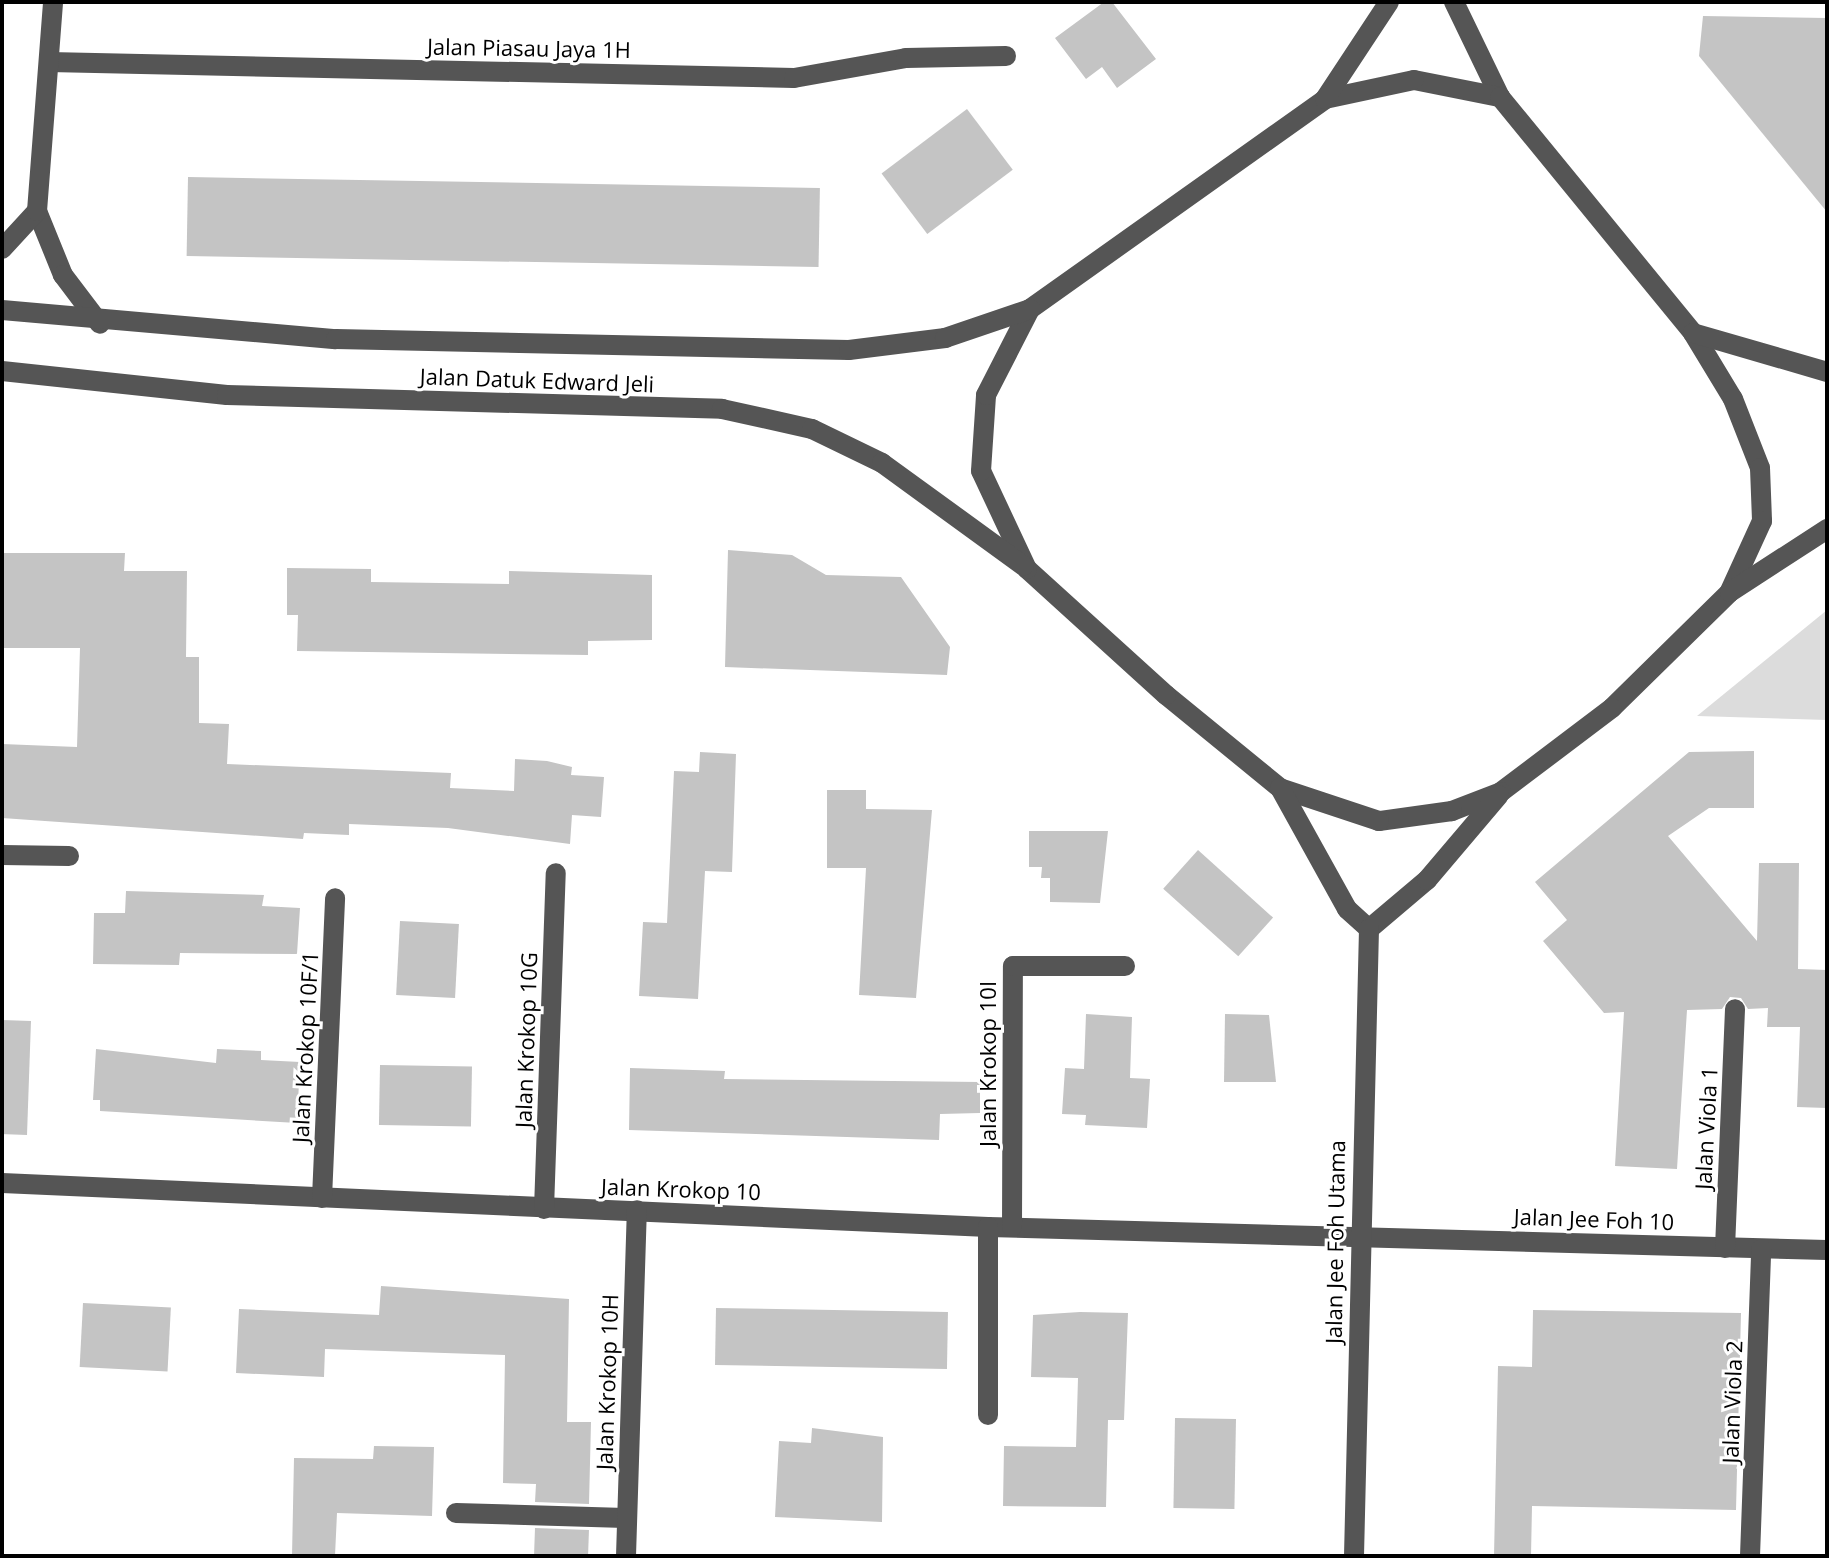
<!DOCTYPE html>
<html>
<head>
<meta charset="utf-8">
<style>
	body { margin:0 }
	#map { position:relative; width:1829px; height:1558px; overflow:hidden; background:#fff; font-family:"Open Sans",sans-serif }
	div>[style] { position:absolute }
	.green>* { inset:0; background:#dcdcdc }
	.building>* { inset:0; background:#c4c4c4; transform-origin:0 0 }
	.minor>* { height:20px; margin:-10px; padding:0 10px; transform-origin:10px; border-radius:10px; background:#555 }
	span { translate:-50% -50%; white-space:nowrap; text-align:center; line-height:1.15; -webkit-text-stroke:6px #fff; paint-order:stroke }
	.street-label { font-size:22px; color:#000 }
	.frame { position:absolute; inset:0; border:4px solid #000; pointer-events:none }
</style>
</head>
<body>
<div id="map">
	<div class="green">
		<i style="clip-path:polygon(1827px 610px,1827px 720px,1697px 716px)"></i>
	</div>
	<div class="building">
		<i style="clip-path:polygon(1104px 2px,1112px 2px,1156px 59px,1117px 88px,1102px 67px,1086px 79px,1055px 38px)"></i>
		<i style="clip-path:polygon(1703px 16px,1827px 18px,1827px 212px,1699px 56px)"></i>
		<i style="left:967px;top:109px;width:76px;height:107px;rotate:53deg"></i>
		<i style="left:188px;top:177px;width:632px;height:79px;rotate:1deg"></i>
		<i style="clip-path:polygon(728px 550px,792px 555px,826px 575px,901px 577px,950px 647px,947px 675px,725px 667px)"></i>
		<i style="clip-path:polygon(2px 553px,125px 553px,124px 571px,187px 571px,186px 657px,199px 657px,199px 723px,229px 724px,227px 764px,451px 773px,450px 788px,514px 791px,515px 759px,547px 761px,572px 767px,571px 775px,604px 777px,601px 817px,572px 815px,570px 844px,448px 828px,349px 824px,349px 835px,304px 833px,303px 839px,2px 818px,2px 744px,77px 747px,80px 648px,2px 648px)"></i>
		<i style="clip-path:polygon(287px 568px,371px 569px,371px 582px,509px 584px,509px 571px,652px 575px,652px 640px,588px 641px,588px 655px,297px 651px,298px 615px,287px 615px)"></i>
		<i style="clip-path:polygon(1754px 751px,1754px 808px,1709px 808px,1668px 836px,1757px 941px,1759px 863px,1799px 863px,1798px 969px,1827px 970px,1827px 1108px,1797px 1107px,1800px 1027px,1767px 1027px,1768px 1008px,1748px 1009px,1741px 998px,1730px 997px,1722px 1009px,1687px 1010px,1677px 1169px,1615px 1166px,1624px 1012px,1604px 1013px,1543px 941px,1567px 920px,1535px 882px,1689px 752px)"></i>
		<i style="clip-path:polygon(700px 752px,736px 754px,732px 872px,705px 871px,698px 999px,639px 996px,643px 922px,667px 923px,674px 771px,699px 772px)"></i>
		<i style="clip-path:polygon(827px 790px,866px 790px,866px 809px,932px 810px,916px 998px,859px 995px,866px 868px,827px 868px)"></i>
		<i style="clip-path:polygon(1029px 831px,1108px 831px,1100px 903px,1050px 902px,1050px 878px,1041px 878px,1042px 867px,1029px 867px)"></i>
		<i style="left:1198px;top:850px;width:101px;height:52px;rotate:42deg"></i>
		<i style="clip-path:polygon(126px 891px,264px 895px,262px 906px,300px 908px,297px 954px,180px 953px,179px 965px,93px 964px,94px 913px,125px 913px)"></i>
		<i style="left:400px;top:921px;width:59px;height:74px;rotate:3deg"></i>
		<i style="clip-path:polygon(1086px 1014px,1132px 1017px,1130px 1078px,1150px 1079px,1147px 1128px,1085px 1125px,1086px 1115px,1062px 1114px,1065px 1068px,1084px 1069px)"></i>
		<i style="clip-path:polygon(1225px 1014px,1269px 1015px,1276px 1082px,1224px 1082px)"></i>
		<i style="left:2px;top:1020px;width:29px;height:114px;rotate:2deg"></i>
		<i style="clip-path:polygon(96px 1049px,216px 1063px,217px 1049px,261px 1051px,261px 1060px,300px 1062px,297px 1123px,100px 1111px,100px 1100px,93px 1100px)"></i>
		<i style="left:380px;top:1065px;width:92px;height:60px;rotate:1deg"></i>
		<i style="clip-path:polygon(630px 1068px,725px 1071px,724px 1079px,980px 1082px,980px 1113px,940px 1114px,939px 1140px,629px 1130px)"></i>
		<i style="clip-path:polygon(381px 1286px,569px 1299px,567px 1422px,591px 1422px,589px 1504px,535px 1502px,536px 1484px,503px 1483px,505px 1355px,325px 1349px,324px 1377px,236px 1373px,239px 1309px,379px 1315px)"></i>
		<i style="left:83px;top:1303px;width:88px;height:64px;rotate:3deg"></i>
		<i style="left:716px;top:1308px;width:232px;height:57px;rotate:1deg"></i>
		<i style="clip-path:polygon(1533px 1310px,1741px 1313px,1736px 1510px,1532px 1506px,1531px 1556px,1494px 1556px,1498px 1366px,1532px 1367px)"></i>
		<i style="clip-path:polygon(1080px 1312px,1128px 1313px,1124px 1420px,1108px 1420px,1106px 1507px,1003px 1506px,1004px 1446px,1076px 1447px,1078px 1378px,1031px 1377px,1033px 1315px)"></i>
		<i style="left:1175px;top:1418px;width:61px;height:90px;rotate:1deg"></i>
		<i style="clip-path:polygon(812px 1428px,883px 1437px,882px 1522px,775px 1517px,779px 1441px,811px 1443px)"></i>
		<i style="clip-path:polygon(374px 1446px,434px 1447px,432px 1516px,337px 1513px,335px 1556px,292px 1556px,294px 1458px,373px 1459px)"></i>
		<i style="left:535px;top:1528px;width:54px;height:28px;rotate:2deg"></i>
	</div>
	<div class="minor">
		<i style="left:1454px;top:2px;width:106px;rotate:64.2deg"></i>
		<i style="left:49px;top:62px;width:745px;rotate:1.23deg"></i>
		<i style="left:794px;top:78px;width:114px;rotate:-10.1deg"></i>
		<i style="left:906px;top:58px;width:100px;rotate:-1.1deg"></i>
		<i style="left:1414px;top:80px;width:88px;rotate:11.2deg"></i>
		<i style="left:1500px;top:97px;width:305px;rotate:50.7deg"></i>
		<i style="left:1693px;top:333px;width:77px;rotate:58.8deg"></i>
		<i style="left:1733px;top:399px;width:74px;rotate:68.6deg"></i>
		<i style="left:1760px;top:468px;width:53px;rotate:87.8deg"></i>
		<i style="left:1762px;top:521px;width:79px;rotate:114.6deg"></i>
		<i style="left:1729px;top:593px;width:164px;rotate:135.5deg"></i>
		<i style="left:1612px;top:708px;width:139px;rotate:142.9deg"></i>
		<i style="left:1501px;top:792px;width:53px;rotate:158.8deg"></i>
		<i style="left:1452px;top:811px;width:74px;rotate:172.2deg"></i>
		<i style="left:1379px;top:821px;width:104px;rotate:-161.6deg"></i>
		<i style="left:1280px;top:788px;width:147px;rotate:-140.8deg"></i>
		<i style="left:1166px;top:695px;width:188px;rotate:-137.8deg"></i>
		<i style="left:1027px;top:569px;width:108px;rotate:-115.1deg"></i>
		<i style="left:981px;top:471px;width:76px;rotate:-86.2deg"></i>
		<i style="left:986px;top:395px;width:97px;rotate:-62.9deg"></i>
		<i style="left:1030px;top:309px;width:362px;rotate:-35.4deg"></i>
		<i style="left:1325px;top:99px;width:91px;rotate:-12.1deg"></i>
		<i style="left:1325px;top:99px;width:116px;rotate:-56.6deg"></i>
		<i style="left:37px;top:211px;width:69px;rotate:67.9deg"></i>
		<i style="left:63px;top:275px;width:61px;rotate:52.9deg"></i>
		<i style="left:2px;top:249px;width:52px;rotate:-47.4deg"></i>
		<i style="left:37px;top:211px;width:210px;rotate:-85.6deg"></i>
		<i style="left:2px;top:310px;width:335px;rotate:5deg"></i>
		<i style="left:336px;top:339px;width:513px;rotate:1.23deg"></i>
		<i style="left:849px;top:350px;width:97px;rotate:-7.1deg"></i>
		<i style="left:945px;top:338px;width:90px;rotate:-18.8deg"></i>
		<i style="left:1693px;top:333px;width:140px;rotate:16.2deg"></i>
		<i style="left:2px;top:371px;width:226px;rotate:6.1deg"></i>
		<i style="left:227px;top:395px;width:495px;rotate:1.6deg"></i>
		<i style="left:722px;top:409px;width:92px;rotate:12.5deg"></i>
		<i style="left:812px;top:429px;width:78px;rotate:25.9deg"></i>
		<i style="left:882px;top:463px;width:175px;rotate:36deg"></i>
		<i style="left:1730px;top:592px;width:116px;rotate:-33deg"></i>
		<i style="left:1280px;top:788px;width:138px;rotate:61deg"></i>
		<i style="left:1347px;top:909px;width:30px;rotate:42deg"></i>
		<i style="left:2px;top:855px;width:67px;rotate:0.9deg"></i>
		<i style="left:1369px;top:929px;width:76px;rotate:-40.2deg"></i>
		<i style="left:1427px;top:880px;width:111px;rotate:-49.7deg"></i>
		<i style="left:2px;top:1183px;width:987px;rotate:2.56deg"></i>
		<i style="left:988px;top:1227px;width:839px;rotate:1.57deg"></i>
		<i style="left:322px;top:1198px;width:300px;rotate:-87.5deg"></i>
		<i style="left:544px;top:1209px;width:336px;rotate:-88deg"></i>
		<i style="left:1012px;top:1227px;width:261px;rotate:-89.8deg"></i>
		<i style="left:1013px;top:966px;width:112px"></i>
		<i style="left:1725px;top:1248px;width:239px;rotate:-87.6deg"></i>
		<i style="left:988px;top:1415px;width:188px;rotate:-90deg"></i>
		<i style="left:456px;top:1513px;width:169px;rotate:1.7deg"></i>
		<i style="left:626px;top:1556px;width:346px;rotate:-88.2deg"></i>
		<i style="left:1354px;top:1556px;width:627px;rotate:-88.63deg"></i>
		<i style="left:1750px;top:1556px;width:307px;rotate:-87.9deg"></i>
	</div>
	<div class="street-label">
		<span style="left:529px;top:48px;rotate:1deg">Jalan Piasau Jaya 1H</span>
		<span style="left:537px;top:380px;rotate:2deg">Jalan Datuk Edward Jeli</span>
		<span style="left:526px;top:1040px;rotate:-88deg">Jalan Krokop 10G</span>
		<span style="left:305px;top:1047px;rotate:-87deg">Jalan Krokop 10F/1</span>
		<span style="left:988px;top:1064px;rotate:-90deg">Jalan Krokop 10I</span>
		<span style="left:1706px;top:1128px;rotate:-87deg">Jalan Viola 1</span>
		<span style="left:681px;top:1189px;rotate:2deg">Jalan Krokop 10</span>
		<span style="left:1594px;top:1219px;rotate:2deg">Jalan Jee Foh 10</span>
		<span style="left:1335px;top:1242px;rotate:-89deg">Jalan Jee Foh Utama</span>
		<span style="left:607px;top:1382px;rotate:-88deg">Jalan Krokop 10H</span>
		<span style="left:1732px;top:1402px;rotate:-88deg">Jalan Viola 2</span>
	</div>
	<div class="frame"></div>
</div>
</body>
</html>
